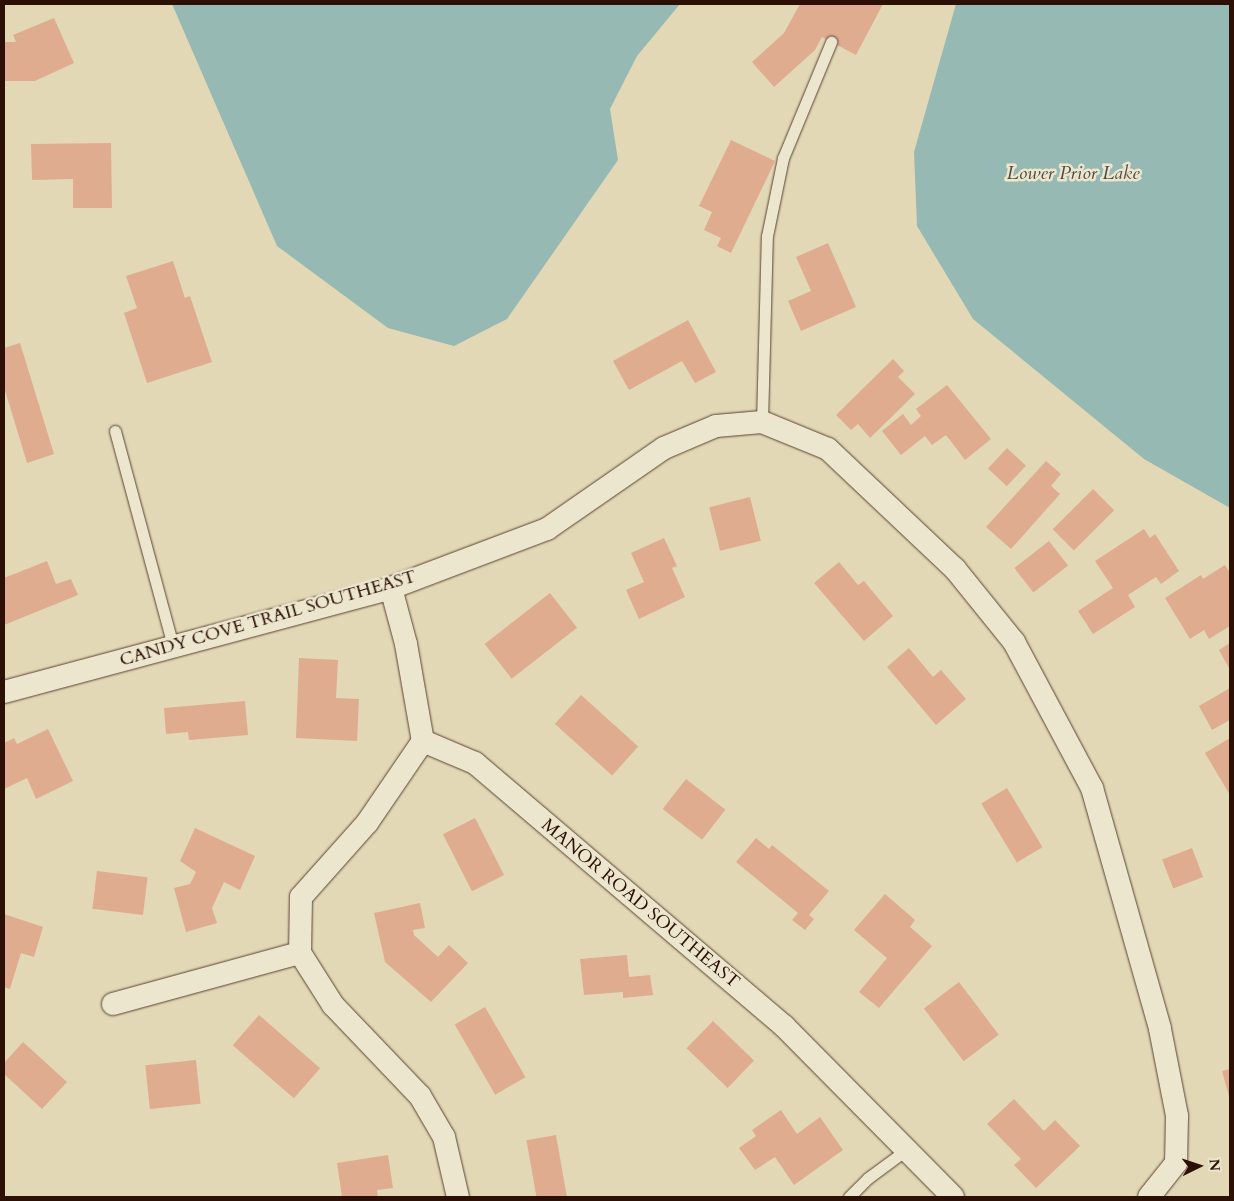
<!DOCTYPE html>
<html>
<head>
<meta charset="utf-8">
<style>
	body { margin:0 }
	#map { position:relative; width:1234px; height:1201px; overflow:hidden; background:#e2d8b5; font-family:Cardo,serif }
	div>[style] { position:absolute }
	.water>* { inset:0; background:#96b9b3 }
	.building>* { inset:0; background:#dfac8f; transform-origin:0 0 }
	.roads { filter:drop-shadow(0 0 1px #5a4231) drop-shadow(0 0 1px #5a4231) }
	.lane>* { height:11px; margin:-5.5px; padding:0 5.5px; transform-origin:5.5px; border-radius:5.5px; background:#ece6cf }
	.street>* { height:22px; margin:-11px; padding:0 11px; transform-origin:11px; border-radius:11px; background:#ece6cf }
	span { translate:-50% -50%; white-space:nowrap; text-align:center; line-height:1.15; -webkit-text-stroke:5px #ece6cf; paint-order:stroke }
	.street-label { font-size:18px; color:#2c1005 }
	.water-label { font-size:19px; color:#514b42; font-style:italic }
	.frame { position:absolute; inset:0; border:5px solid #2c1005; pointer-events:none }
	.north { position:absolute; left:1174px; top:1141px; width:50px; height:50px; -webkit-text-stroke:4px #ece6cf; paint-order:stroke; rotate:86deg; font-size:14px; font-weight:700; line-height:20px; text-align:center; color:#2c1005 }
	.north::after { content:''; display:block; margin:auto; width:18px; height:22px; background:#2c1005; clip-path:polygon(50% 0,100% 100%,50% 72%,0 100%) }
</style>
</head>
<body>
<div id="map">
	<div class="water">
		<i style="clip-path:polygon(172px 4px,680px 4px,637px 56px,610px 109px,618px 160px,507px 319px,454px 346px,388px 328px,277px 246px)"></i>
		<i style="clip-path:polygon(956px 4px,1230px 4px,1230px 508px,1144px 459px,973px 319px,917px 226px,914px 152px)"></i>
	</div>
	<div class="building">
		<i style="clip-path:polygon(800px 4px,883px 4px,856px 55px,822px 37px,815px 50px,774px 87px,752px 62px,784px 33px)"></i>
		<i style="clip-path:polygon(54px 18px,74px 63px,35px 81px,4px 81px,4px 42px,16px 42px,13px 35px)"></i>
		<i style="clip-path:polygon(731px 140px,775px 161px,731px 253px,717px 246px,721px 238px,704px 230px,712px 212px,699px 206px)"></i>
		<i style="clip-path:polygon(111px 143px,112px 208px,73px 208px,73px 179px,32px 180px,31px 144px)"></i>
		<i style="clip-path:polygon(828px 243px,856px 307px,801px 331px,788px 301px,811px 291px,796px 257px)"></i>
		<i style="clip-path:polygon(173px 261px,185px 298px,190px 296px,212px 362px,147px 383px,124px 313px,137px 308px,126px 276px)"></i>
		<i style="clip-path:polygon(688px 320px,716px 372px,695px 383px,682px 361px,629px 390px,613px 361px)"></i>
		<i style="clip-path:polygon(20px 343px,54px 454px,27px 463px,4px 387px,4px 348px)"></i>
		<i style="clip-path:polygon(893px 359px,904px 371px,898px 377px,915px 394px,870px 438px,858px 424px,851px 430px,836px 415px)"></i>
		<i style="clip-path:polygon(947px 385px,991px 439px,965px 460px,946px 435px,932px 445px,925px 436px,901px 455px,882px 431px,903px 414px,911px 425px,921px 416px,916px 409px)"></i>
		<i style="left:1007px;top:448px;width:26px;height:28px;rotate:43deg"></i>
		<i style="clip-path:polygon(1046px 461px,1061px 474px,1051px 486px,1060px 494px,1011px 549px,986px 527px)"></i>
		<i style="left:1093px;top:489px;width:30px;height:57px;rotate:45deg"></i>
		<i style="left:750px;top:497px;width:45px;height:42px;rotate:76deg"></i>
		<i style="clip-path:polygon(1144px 529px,1150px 538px,1155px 534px,1179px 571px,1161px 584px,1156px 577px,1128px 595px,1135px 607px,1093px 634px,1078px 611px,1113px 588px,1095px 561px)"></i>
		<i style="clip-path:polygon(664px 538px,677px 566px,672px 568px,685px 597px,639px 619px,626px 590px,644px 582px,631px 553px)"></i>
		<i style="left:1049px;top:541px;width:31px;height:44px;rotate:52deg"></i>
		<i style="clip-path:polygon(47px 561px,56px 584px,71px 579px,78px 595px,4px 625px,4px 578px)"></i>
		<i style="clip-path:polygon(839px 562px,858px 585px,864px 581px,893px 616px,864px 641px,814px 583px)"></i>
		<i style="clip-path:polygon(1225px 565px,1230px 573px,1230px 626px,1209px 639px,1204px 630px,1190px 639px,1165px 598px,1201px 575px,1203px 579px)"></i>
		<i style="left:550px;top:593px;width:44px;height:83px;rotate:52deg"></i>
		<i style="clip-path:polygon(1230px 643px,1230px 670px,1219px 650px)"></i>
		<i style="clip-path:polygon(909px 648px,933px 677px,941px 670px,966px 699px,936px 725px,887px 667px)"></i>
		<i style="clip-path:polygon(299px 658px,338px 660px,336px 698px,359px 699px,357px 741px,296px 738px)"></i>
		<i style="clip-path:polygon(1230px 688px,1230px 720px,1212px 730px,1199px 706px)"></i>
		<i style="left:581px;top:695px;width:77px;height:39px;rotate:42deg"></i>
		<i style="clip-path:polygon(245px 701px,248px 735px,189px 740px,188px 732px,166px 734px,164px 708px)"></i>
		<i style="clip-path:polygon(48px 729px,73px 781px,36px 799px,27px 778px,4px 789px,4px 743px,14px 738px,17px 744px)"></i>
		<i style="clip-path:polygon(1230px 738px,1230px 795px,1205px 753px)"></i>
		<i style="left:686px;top:779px;width:50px;height:38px;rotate:38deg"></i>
		<i style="left:1007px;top:788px;width:69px;height:30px;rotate:59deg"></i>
		<i style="left:475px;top:818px;width:64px;height:36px;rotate:63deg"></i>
		<i style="clip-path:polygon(195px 828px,255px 856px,240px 890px,224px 882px,212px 908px,217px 923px,186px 932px,174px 888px,190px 884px,196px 872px,180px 861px)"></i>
		<i style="clip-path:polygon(756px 838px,769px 849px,772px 845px,829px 891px,809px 915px,814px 919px,805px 930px,792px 920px,798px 913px,736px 862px)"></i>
		<i style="left:1192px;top:848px;width:31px;height:32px;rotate:69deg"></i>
		<i style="left:97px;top:871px;width:51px;height:38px;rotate:7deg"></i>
		<i style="clip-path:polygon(885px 894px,915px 920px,910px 927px,932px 946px,879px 1008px,859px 992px,887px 958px,854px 930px)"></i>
		<i style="clip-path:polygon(420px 903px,425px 928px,413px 930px,414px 935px,438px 957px,449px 945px,468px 963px,431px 1002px,385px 962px,374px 913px)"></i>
		<i style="clip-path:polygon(4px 914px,43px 927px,34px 957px,21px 953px,10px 989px,4px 987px)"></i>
		<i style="clip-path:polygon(627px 955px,629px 977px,650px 975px,653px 995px,623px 998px,623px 992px,584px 995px,580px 959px)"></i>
		<i style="left:959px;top:982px;width:66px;height:44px;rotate:53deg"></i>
		<i style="left:485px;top:1007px;width:81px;height:35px;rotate:60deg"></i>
		<i style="left:259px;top:1015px;width:81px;height:40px;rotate:41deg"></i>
		<i style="left:713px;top:1021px;width:57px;height:38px;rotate:44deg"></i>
		<i style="clip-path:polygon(23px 1042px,67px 1082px,42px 1109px,4px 1074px,4px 1063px)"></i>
		<i style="left:196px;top:1060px;width:44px;height:51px;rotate:84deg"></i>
		<i style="clip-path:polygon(1230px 1069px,1230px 1100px,1222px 1071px)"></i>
		<i style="clip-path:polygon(1014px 1099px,1044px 1131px,1055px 1120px,1080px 1146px,1036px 1188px,1014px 1165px,1021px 1159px,987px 1124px)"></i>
		<i style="clip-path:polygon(781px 1110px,797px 1134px,820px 1117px,843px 1150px,794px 1185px,775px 1157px,755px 1170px,739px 1148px,756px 1136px,752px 1130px)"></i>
		<i style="left:556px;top:1135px;width:63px;height:30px;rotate:80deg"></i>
		<i style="clip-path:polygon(388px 1155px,393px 1188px,377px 1190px,378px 1197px,342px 1197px,337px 1163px)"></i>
	</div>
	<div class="roads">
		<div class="lane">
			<i style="left:762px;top:422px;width:186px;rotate:-88.5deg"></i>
			<i style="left:767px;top:236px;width:80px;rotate:-78.4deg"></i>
			<i style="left:783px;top:158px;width:126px;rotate:-67.5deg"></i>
			<i style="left:115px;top:431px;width:223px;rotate:74.9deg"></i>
			<i style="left:849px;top:1197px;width:27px;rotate:-45deg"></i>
			<i style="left:868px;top:1178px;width:47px;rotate:-36.4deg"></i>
		</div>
		<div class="street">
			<i style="left:391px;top:588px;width:58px;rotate:75deg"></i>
			<i style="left:406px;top:644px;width:98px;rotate:80.1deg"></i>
			<i style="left:423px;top:741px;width:56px;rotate:22.9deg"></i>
			<i style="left:475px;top:763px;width:406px;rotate:40.4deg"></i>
			<i style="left:784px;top:1026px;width:240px;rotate:45.3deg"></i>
			<i style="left:4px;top:692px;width:401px;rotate:-15deg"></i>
			<i style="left:391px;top:588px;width:167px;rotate:-20.7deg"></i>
			<i style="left:547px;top:529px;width:142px;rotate:-34.7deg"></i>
			<i style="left:664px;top:448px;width:56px;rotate:-22.9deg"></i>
			<i style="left:716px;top:426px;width:46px;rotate:-5deg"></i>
			<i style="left:762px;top:422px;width:71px;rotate:22.2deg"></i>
			<i style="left:828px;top:449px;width:175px;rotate:43.4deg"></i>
			<i style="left:955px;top:569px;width:94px;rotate:51.1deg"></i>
			<i style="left:1014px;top:642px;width:166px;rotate:61.9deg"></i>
			<i style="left:1092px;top:788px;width:250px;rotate:74.2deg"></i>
			<i style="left:1160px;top:1029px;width:89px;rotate:78.9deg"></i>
			<i style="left:1177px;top:1116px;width:47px;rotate:91.2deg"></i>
			<i style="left:1176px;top:1163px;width:43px;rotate:128.5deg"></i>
			<i style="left:423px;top:741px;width:99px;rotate:124.3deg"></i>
			<i style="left:367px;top:823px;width:99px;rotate:131.7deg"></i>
			<i style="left:301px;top:897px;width:56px;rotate:91deg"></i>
			<i style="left:300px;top:953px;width:62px;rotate:57.6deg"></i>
			<i style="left:333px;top:1005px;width:126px;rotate:46.3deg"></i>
			<i style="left:420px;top:1096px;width:48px;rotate:59.7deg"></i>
			<i style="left:444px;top:1137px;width:62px;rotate:76.9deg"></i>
			<i style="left:113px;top:1004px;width:194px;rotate:-15.3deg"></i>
		</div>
	</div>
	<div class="street-label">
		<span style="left:268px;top:619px;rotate:-16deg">CANDY COVE TRAIL SOUTHEAST</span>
		<span style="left:640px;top:904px;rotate:40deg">MANOR ROAD SOUTHEAST</span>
	</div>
	<div class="water-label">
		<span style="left:1073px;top:174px">Lower Prior Lake</span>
	</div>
	<div class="frame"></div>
	<div class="north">N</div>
</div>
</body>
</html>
